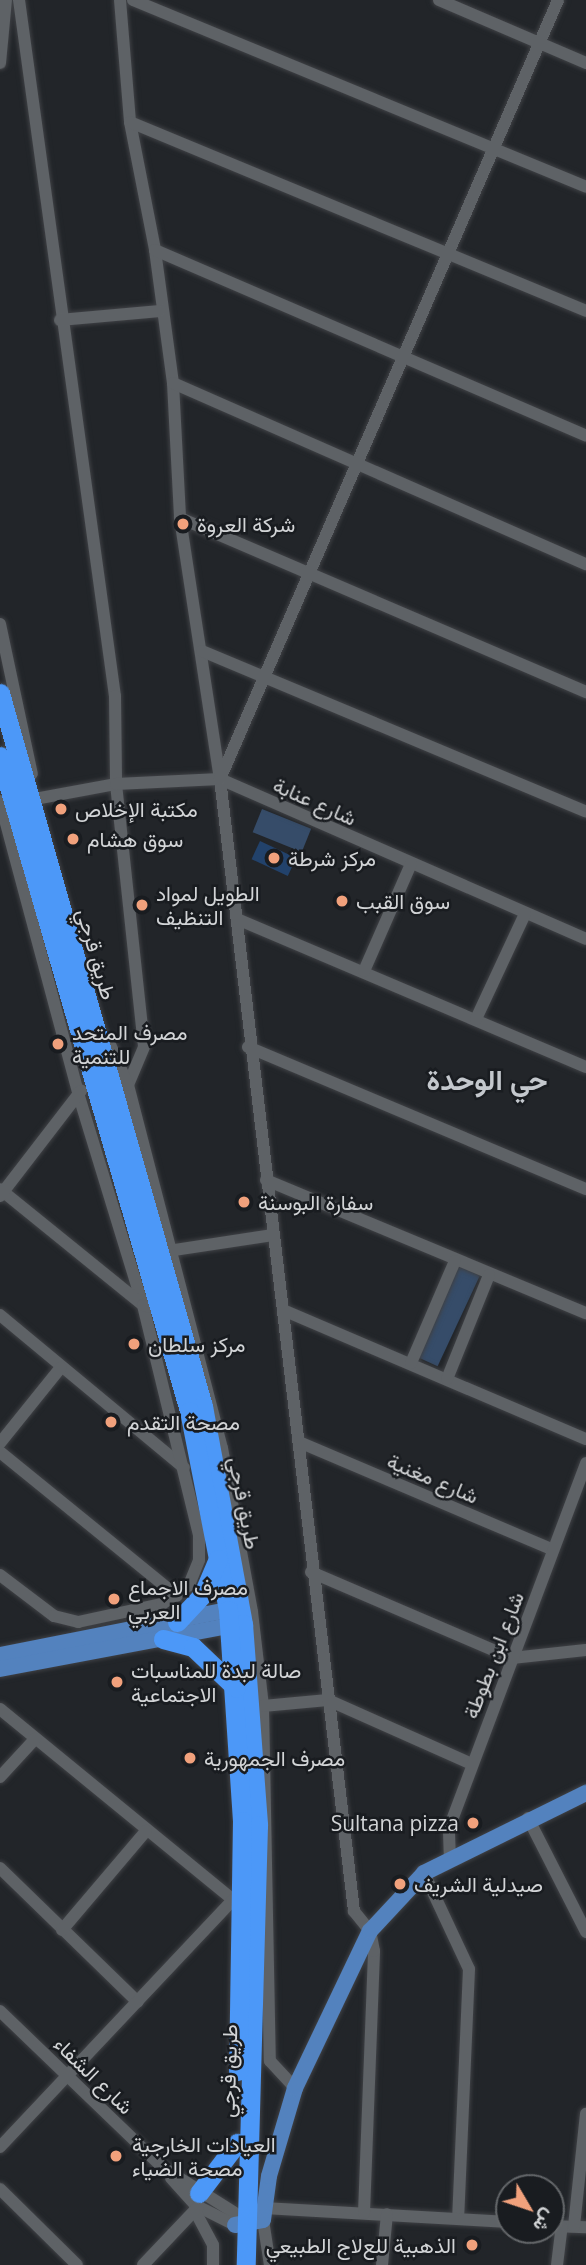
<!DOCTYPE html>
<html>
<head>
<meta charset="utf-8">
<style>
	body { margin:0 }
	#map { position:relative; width:586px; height:2265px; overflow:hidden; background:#222529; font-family:"Open Sans",Vazirmatn,sans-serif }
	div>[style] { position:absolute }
	.green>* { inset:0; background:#364c69; transform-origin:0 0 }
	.building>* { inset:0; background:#22426b; transform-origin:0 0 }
	.roads { filter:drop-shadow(0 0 2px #3f4145) drop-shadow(0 0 2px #3f4145) }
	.minor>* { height:12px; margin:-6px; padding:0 6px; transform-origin:6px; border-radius:6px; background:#5e6266 }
	.major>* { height:16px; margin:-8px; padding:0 8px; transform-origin:8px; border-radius:8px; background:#5382be }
	.highway>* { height:19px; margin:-9.5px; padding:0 9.5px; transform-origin:9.5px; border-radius:9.5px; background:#4c98f8 }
	.dots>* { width:19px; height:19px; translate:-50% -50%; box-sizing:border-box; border:4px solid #191c20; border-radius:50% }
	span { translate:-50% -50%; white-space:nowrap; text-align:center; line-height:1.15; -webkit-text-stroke:5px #191c20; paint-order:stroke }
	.poi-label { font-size:21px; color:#d2d4d6 }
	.left { translate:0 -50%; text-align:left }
	.right { translate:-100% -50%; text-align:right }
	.street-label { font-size:21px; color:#d2d4d6 }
	.district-label { font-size:28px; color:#c4c8cd; font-weight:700 }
	.north { position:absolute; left:495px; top:2174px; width:70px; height:70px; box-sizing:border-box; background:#191c20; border:2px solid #636669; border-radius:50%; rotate:129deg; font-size:19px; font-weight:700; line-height:28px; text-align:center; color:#d2d4d6 }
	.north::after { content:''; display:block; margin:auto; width:24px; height:32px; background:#f1a17c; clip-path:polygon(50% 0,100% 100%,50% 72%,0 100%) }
</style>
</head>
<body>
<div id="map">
	<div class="green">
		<i style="left:262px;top:809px;width:53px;height:25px;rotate:22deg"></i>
		<i style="left:459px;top:1266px;width:23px;height:100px;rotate:25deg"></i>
	</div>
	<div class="building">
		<i style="left:260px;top:841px;width:40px;height:20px;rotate:25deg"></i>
	</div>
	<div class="roads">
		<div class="minor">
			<i style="left:19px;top:0;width:703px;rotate:82.15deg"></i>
			<i style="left:115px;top:696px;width:88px;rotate:89.3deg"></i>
			<i style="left:116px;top:784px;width:264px;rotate:83.9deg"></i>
			<i style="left:144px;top:1047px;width:41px;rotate:112.8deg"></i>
			<i style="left:128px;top:1085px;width:375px;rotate:75.5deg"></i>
			<i style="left:222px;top:1448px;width:167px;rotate:79.6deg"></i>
			<i style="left:252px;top:1612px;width:95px;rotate:83.3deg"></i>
			<i style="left:263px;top:1706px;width:355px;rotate:88.9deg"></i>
			<i style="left:270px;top:2061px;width:37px;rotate:47deg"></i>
			<i style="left:120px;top:0;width:122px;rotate:85.3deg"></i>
			<i style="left:130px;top:122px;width:130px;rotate:78.9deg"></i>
			<i style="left:155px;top:250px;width:134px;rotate:82.3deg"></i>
			<i style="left:173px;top:383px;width:135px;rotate:87deg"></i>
			<i style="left:180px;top:518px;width:264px;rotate:81.3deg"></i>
			<i style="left:133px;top:0;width:490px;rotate:22.4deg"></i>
			<i style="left:439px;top:0;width:160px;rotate:23.2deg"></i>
			<i style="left:0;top:63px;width:63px;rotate:-84.6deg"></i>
			<i style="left:130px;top:122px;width:494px;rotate:22.5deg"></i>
			<i style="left:155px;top:250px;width:469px;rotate:23.3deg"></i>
			<i style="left:60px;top:320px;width:100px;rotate:-5.1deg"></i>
			<i style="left:173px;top:383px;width:451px;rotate:23.7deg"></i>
			<i style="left:180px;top:518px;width:442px;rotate:23.2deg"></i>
			<i style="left:0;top:624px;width:153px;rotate:78deg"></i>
			<i style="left:202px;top:651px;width:416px;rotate:22.7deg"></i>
			<i style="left:0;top:801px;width:302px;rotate:75deg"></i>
			<i style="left:78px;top:1093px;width:222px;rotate:73deg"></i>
			<i style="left:143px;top:1305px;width:184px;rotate:-141deg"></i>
			<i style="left:24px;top:801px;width:94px;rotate:-10.5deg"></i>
			<i style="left:116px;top:784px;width:104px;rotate:-2.8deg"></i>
			<i style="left:220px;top:779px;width:399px;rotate:23.6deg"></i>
			<i style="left:237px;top:919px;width:379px;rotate:23deg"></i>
			<i style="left:364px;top:971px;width:117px;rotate:-66.3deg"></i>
			<i style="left:476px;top:1019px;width:116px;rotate:-65deg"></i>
			<i style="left:108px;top:1040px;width:49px;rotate:66deg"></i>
			<i style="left:248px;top:1047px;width:367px;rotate:22.8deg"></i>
			<i style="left:266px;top:1180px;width:347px;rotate:22.6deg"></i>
			<i style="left:0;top:1196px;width:133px;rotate:-52.4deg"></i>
			<i style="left:168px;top:1251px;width:105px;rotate:-8.7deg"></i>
			<i style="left:283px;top:1310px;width:329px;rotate:23.1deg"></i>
			<i style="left:0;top:1315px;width:239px;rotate:39.7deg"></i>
			<i style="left:411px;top:1363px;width:111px;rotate:-66.7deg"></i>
			<i style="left:447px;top:1379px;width:112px;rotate:-68deg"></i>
			<i style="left:299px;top:1442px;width:276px;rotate:23deg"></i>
			<i style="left:0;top:1443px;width:97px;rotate:-51.2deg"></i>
			<i style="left:0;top:1452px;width:228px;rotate:39.1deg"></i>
			<i style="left:311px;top:1572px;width:219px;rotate:23.2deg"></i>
			<i style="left:512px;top:1658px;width:74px;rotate:-6.2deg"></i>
			<i style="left:0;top:1575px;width:68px;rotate:37.2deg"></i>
			<i style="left:54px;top:1616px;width:25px;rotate:14deg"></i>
			<i style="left:78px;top:1622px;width:86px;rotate:-12.1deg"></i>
			<i style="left:162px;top:1604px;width:33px;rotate:-35deg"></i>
			<i style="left:189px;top:1585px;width:27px;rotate:-68deg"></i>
			<i style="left:199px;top:1560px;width:25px;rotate:-90deg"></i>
			<i style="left:199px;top:1535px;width:237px;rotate:-103.7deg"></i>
			<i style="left:143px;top:1305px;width:6px;rotate:18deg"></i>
			<i style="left:263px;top:1706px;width:65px;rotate:-5.3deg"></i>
			<i style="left:328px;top:1700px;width:158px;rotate:24deg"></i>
			<i style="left:0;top:1709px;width:308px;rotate:39.3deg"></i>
			<i style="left:0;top:1777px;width:52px;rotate:-47.4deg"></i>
			<i style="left:528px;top:1818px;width:128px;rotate:63deg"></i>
			<i style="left:450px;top:1861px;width:33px;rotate:-92deg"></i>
			<i style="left:449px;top:1828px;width:390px;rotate:-69.4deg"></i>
			<i style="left:0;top:1868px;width:192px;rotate:44.2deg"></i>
			<i style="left:424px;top:1873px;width:106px;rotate:64.9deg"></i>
			<i style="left:469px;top:1969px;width:249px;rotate:92.5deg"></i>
			<i style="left:62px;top:1930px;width:130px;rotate:-49.7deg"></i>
			<i style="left:0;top:2011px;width:225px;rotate:43.9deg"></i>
			<i style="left:162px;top:2167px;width:86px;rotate:32.2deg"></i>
			<i style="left:0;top:2147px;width:340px;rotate:-46.7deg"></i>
			<i style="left:171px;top:2178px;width:36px;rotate:48deg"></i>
			<i style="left:195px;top:2205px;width:45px;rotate:26.6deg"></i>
			<i style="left:0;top:2189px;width:108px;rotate:44.6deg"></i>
			<i style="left:264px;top:2208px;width:245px;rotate:3.3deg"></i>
			<i style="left:195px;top:2211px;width:38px;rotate:62deg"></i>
			<i style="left:213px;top:2245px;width:20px;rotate:90deg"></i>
			<i style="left:364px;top:2213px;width:262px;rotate:-87.8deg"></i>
			<i style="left:374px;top:1951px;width:20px;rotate:-101deg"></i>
			<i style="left:370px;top:1931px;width:26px;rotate:-129deg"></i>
			<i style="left:354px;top:1911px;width:1140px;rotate:-96.75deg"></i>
			<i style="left:220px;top:779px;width:849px;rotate:-66.54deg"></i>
			<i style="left:263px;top:2220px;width:46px;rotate:81.2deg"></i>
			<i style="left:551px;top:2226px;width:35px;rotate:2deg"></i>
			<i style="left:574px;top:2226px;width:113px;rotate:-83.9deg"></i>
			<i style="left:143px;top:2265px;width:80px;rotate:-46.5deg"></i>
			<i style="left:382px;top:2265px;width:51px;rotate:-84.4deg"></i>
			<i style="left:557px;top:2265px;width:38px;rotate:-83deg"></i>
		</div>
		<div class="major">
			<i style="left:0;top:1655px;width:243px;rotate:-11.2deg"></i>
			<i style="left:0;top:1669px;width:242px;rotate:-10.7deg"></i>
			<i style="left:235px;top:2225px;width:28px;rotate:-10deg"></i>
			<i style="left:263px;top:2220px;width:44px;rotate:-82.2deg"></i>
			<i style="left:269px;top:2176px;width:92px;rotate:-73.5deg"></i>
			<i style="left:295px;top:2088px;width:174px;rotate:-64.5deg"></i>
			<i style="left:370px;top:1931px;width:79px;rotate:-47deg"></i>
			<i style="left:424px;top:1873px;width:181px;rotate:-26.3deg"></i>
		</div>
		<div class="highway">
			<i style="left:0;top:693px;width:741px;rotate:74.11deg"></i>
			<i style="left:203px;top:1406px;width:222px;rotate:79.6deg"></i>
			<i style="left:243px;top:1624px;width:202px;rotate:85.7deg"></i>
			<i style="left:258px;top:1825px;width:440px;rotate:91.6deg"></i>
			<i style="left:0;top:756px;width:682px;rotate:73.9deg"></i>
			<i style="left:189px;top:1411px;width:203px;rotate:78.9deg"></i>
			<i style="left:228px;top:1610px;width:211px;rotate:86.2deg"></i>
			<i style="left:242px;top:1821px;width:250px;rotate:90.9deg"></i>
			<i style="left:177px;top:1622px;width:38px;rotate:-47deg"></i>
			<i style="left:203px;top:1594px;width:38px;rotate:-67deg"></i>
			<i style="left:163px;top:1639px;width:31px;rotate:15deg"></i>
			<i style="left:193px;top:1647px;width:59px;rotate:43.6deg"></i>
			<i style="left:199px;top:2193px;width:63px;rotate:-52.8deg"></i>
		</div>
	</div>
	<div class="dots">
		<i style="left:183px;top:524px;background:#f1a17c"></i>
		<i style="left:61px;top:809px;background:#f1a17c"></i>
		<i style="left:73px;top:839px;background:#f1a17c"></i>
		<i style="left:274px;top:858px;background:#f1a17c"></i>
		<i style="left:342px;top:901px;background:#f1a17c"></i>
		<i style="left:142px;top:905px;background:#f1a17c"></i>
		<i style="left:58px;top:1044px;background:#f1a17c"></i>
		<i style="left:244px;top:1202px;background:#f1a17c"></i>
		<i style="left:134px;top:1344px;background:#f1a17c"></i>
		<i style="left:111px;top:1422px;background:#f1a17c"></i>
		<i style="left:114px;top:1599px;background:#f1a17c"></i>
		<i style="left:117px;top:1682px;background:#f1a17c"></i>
		<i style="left:190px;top:1758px;background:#f1a17c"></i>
		<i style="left:473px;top:1823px;background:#f1a17c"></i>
		<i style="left:400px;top:1884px;background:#f1a17c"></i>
		<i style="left:116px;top:2156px;background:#f1a17c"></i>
		<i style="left:472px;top:2245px;background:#f1a17c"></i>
	</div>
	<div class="poi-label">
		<span class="left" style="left:197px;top:524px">شركة العروة</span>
		<span class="left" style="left:75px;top:809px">مكتبة الإخلاص</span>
		<span class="left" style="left:87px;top:839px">سوق هشام</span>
		<span class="left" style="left:288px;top:858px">مركز شرطة</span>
		<span class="left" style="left:156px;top:905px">الطويل لمواد<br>التنظيف</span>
		<span class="left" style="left:356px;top:901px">سوق القبب</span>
		<span class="left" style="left:72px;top:1044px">مصرف المتحد<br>للتنمية</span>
		<span class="left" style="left:258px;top:1202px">سفارة البوسنة</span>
		<span class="left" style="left:148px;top:1344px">مركز سلطان</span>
		<span class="left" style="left:127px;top:1422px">مصحة التقدم</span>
		<span class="left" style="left:128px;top:1599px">مصرف الاجماع<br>العربي</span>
		<span class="left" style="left:131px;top:1682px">صالة لبدة للمناسبات<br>الاجتماعية</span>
		<span class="left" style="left:204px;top:1758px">مصرف الجمهورية</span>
		<span class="right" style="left:459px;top:1823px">Sultana pizza</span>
		<span class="left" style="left:414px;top:1884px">صيدلية الشريف</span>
		<span class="left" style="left:132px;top:2156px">العيادات الخارجية<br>مصحة الضياء</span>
		<span class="right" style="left:456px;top:2245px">الذهبية للعﻻج الطبيعي</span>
	</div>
	<div class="street-label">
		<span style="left:315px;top:801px;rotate:24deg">شارع عنابة</span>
		<span style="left:97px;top:954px;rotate:74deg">طريق قرجي</span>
		<span style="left:433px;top:1478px;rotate:23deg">شارع مغنية</span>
		<span style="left:245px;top:1503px;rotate:79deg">طريق قرجي</span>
		<span style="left:493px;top:1655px;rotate:-69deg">شارع ابن بطوطة</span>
		<span style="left:228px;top:2071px;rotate:-88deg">طريق قرجي</span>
		<span style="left:94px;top:2075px;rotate:44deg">شارع الشفاء</span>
	</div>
	<div class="district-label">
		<span style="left:487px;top:1079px">حي الوحدة</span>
	</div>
	<div class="north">ش</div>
</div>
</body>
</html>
